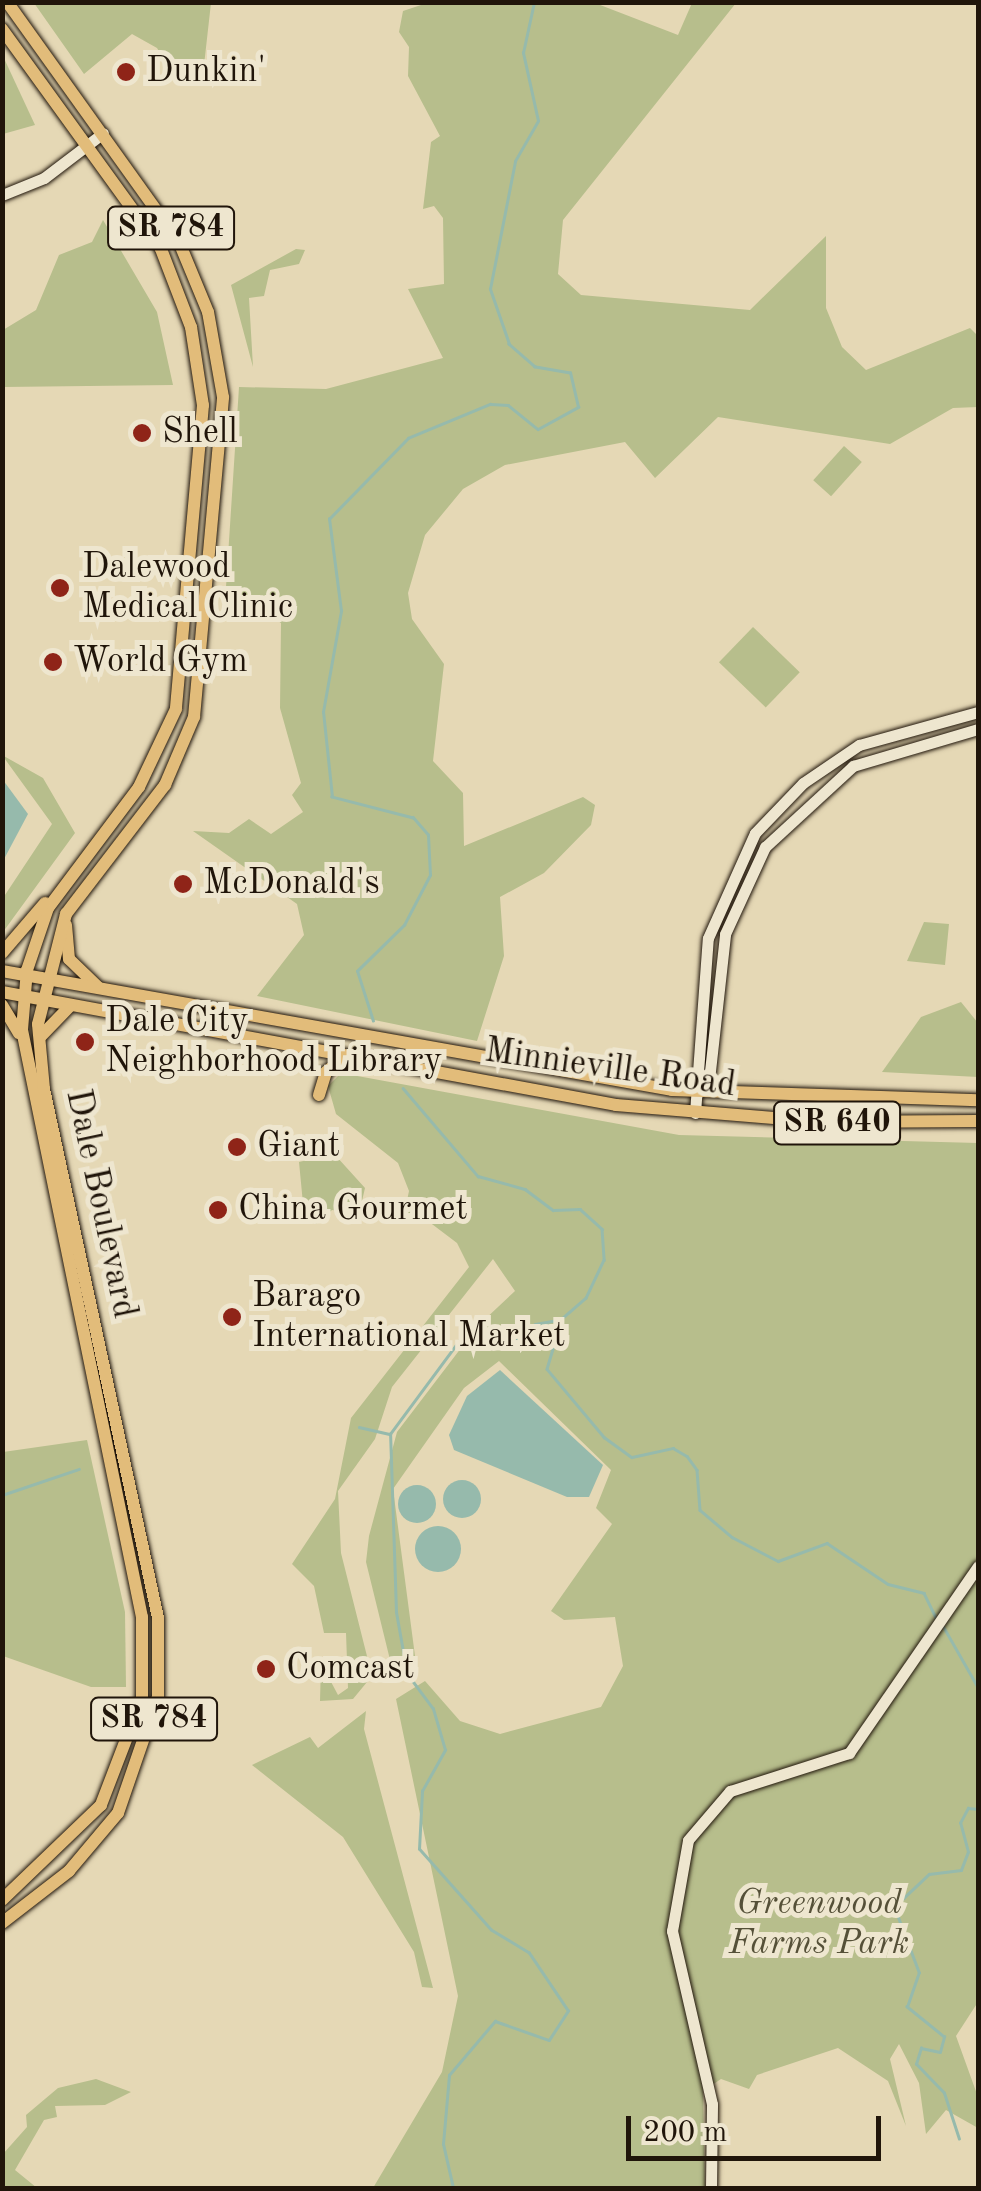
<!DOCTYPE html>
<html>
<head>
<meta charset="utf-8">
<style>
	body { margin:0 }
	#map { position:relative; width:981px; height:2191px; overflow:hidden; background:#e5d8b5; font-family:"Old Standard TT",serif }
	div>[style] { position:absolute }
	.green>* { inset:0; background:#b7be8c; transform-origin:0 0 }
	.water>* { inset:0; background:#96baac }
	.round { border-radius:50% }
	.stream>* { height:2.5px; margin:-1.25px; padding:0 1.25px; transform-origin:1.25px; border-radius:1.25px; background:#96baac }
	.roads { filter:drop-shadow(0 0 2px #20150a) drop-shadow(0 0 2px #20150a) }
	.secondary>* { height:11px; margin:-5.5px; padding:0 5.5px; transform-origin:5.5px; border-radius:5.5px; background:#eee6cf }
	.primary>* { height:12px; margin:-6px; padding:0 6px; transform-origin:6px; border-radius:6px; background:#e2bc7a }
	.dots>* { width:28px; height:28px; translate:-50% -50%; box-sizing:border-box; border:5px solid #eee6cf; border-radius:50% }
	span { translate:-50% -50%; white-space:nowrap; text-align:center; line-height:1.15; -webkit-text-stroke:10px #eee6cf; paint-order:stroke }
	.shield-label span { padding:2px 8px; background:#eee6cf; border:2px solid; border-radius:8px; -webkit-text-stroke-width:0 }
	.shield-label { font-size:32px; color:#20150a; font-weight:700 }
	.poi-label { font-size:35px; color:#20150a }
	.left { translate:0 -50%; text-align:left }
	.street-label { font-size:35px; color:#20150a }
	.park-label { font-size:35px; color:#555038; font-style:italic }
	.frame { position:absolute; inset:0; border:5px solid #20150a; pointer-events:none }
	.scale { position:absolute; left:626px; top:2116px; width:255px; height:45px; box-sizing:border-box; border:5px solid #20150a; border-top:0; padding-left:12px; font-size:30px; line-height:35px; white-space:nowrap; color:#20150a; -webkit-text-stroke:8px #eee6cf; paint-order:stroke }
</style>
</head>
<body>
<div id="map">
	<div class="green">
		<i style="clip-path:polygon(430px 2px,595px 3px,678px 35px,692px 3px,736px 3px,563px 220px,558px 274px,581px 295px,750px 310px,826px 236px,826px 308px,842px 347px,866px 370px,970px 328px,978px 336px,978px 407px,953px 408px,890px 444px,718px 417px,655px 478px,625px 442px,505px 465px,463px 489px,425px 535px,408px 593px,412px 619px,444px 664px,433px 761px,463px 793px,464px 846px,583px 797px,595px 805px,591px 825px,544px 873px,500px 897px,504px 956px,477px 1041px,257px 996px,304px 935px,297px 904px,193px 831px,229px 833px,249px 819px,271px 834px,303px 812px,292px 795px,301px 783px,280px 708px,281px 623px,226px 587px,239px 387px,326px 389px,443px 358px,408px 289px,444px 284px,443px 218px,434px 206px,423px 209px,431px 142px,440px 136px,408px 76px,409px 47px,399px 32px,403px 11px)"></i>
		<i style="clip-path:polygon(34px 3px,211px 3px,202px 83px,177px 81px,157px 48px,132px 34px,84px 74px)"></i>
		<i style="clip-path:polygon(2px 54px,35px 125px,3px 134px,2px 134px)"></i>
		<i style="clip-path:polygon(103px 220px,157px 312px,173px 385px,3px 387px,3px 330px,36px 310px,59px 255px,92px 242px)"></i>
		<i style="clip-path:polygon(296px 249px,305px 250px,299px 264px,270px 270px,264px 296px,249px 298px,253px 367px,231px 285px)"></i>
		<i style="left:844px;top:446px;width:24px;height:46px;rotate:42deg"></i>
		<i style="left:753px;top:627px;width:65px;height:49px;rotate:44deg"></i>
		<i style="clip-path:polygon(2px 755px,43px 778px,75px 833px,3px 932px,3px 898px,52px 824px)"></i>
		<i style="clip-path:polygon(924px 922px,949px 924px,945px 965px,907px 961px)"></i>
		<i style="clip-path:polygon(961px 1002px,978px 1023px,978px 1077px,882px 1072px,921px 1017px)"></i>
		<i style="clip-path:polygon(341px 1073px,679px 1135px,978px 1143px,978px 2002px,956px 2036px,978px 2097px,978px 2128px,946px 2110px,926px 2134px,919px 2083px,899px 2044px,890px 2059px,906px 2126px,888px 2081px,838px 2048px,757px 2075px,749px 2089px,721px 2079px,703px 2091px,705px 2188px,373px 2188px,442px 2072px,458px 1996px,396px 1699px,425px 1681px,460px 1721px,500px 1734px,601px 1707px,623px 1666px,615px 1617px,564px 1620px,551px 1611px,612px 1524px,596px 1508px,611px 1470px,499px 1361px,464px 1388px,393px 1489px,417px 1671px,401px 1680px,393px 1672px,366px 1562px,369px 1536px,397px 1432px,474px 1331px,496px 1337px,482px 1322px,515px 1291px,493px 1259px,392px 1387px,375px 1439px,338px 1491px,341px 1553px,372px 1676px,353px 1699px,320px 1701px,321px 1663px,338px 1695px,348px 1688px,346px 1633px,324px 1633px,314px 1586px,292px 1564px,335px 1499px,351px 1418px,469px 1267px,457px 1243px,416px 1212px,404px 1215px,409px 1191px,398px 1163px,336px 1114px,328px 1086px)"></i>
		<i style="clip-path:polygon(317px 1135px,365px 1188px,359px 1214px,332px 1210px,316px 1224px,304px 1214px,299px 1162px,316px 1158px)"></i>
		<i style="clip-path:polygon(87px 1440px,125px 1612px,126px 1687px,91px 1687px,3px 1656px,3px 1452px)"></i>
		<i style="clip-path:polygon(366px 1711px,364px 1729px,433px 1988px,422px 1987px,414px 1952px,343px 1837px,252px 1765px,310px 1737px,318px 1748px)"></i>
		<i style="clip-path:polygon(96px 2079px,131px 2092px,105px 2105px,55px 2106px,57px 2117px,44px 2120px,15px 2170px,37px 2188px,3px 2188px,3px 2154px,27px 2127px,26px 2115px,58px 2088px)"></i>
	</div>
	<div class="water">
		<i style="clip-path:polygon(3px 780px,28px 814px,3px 861px)"></i>
		<i style="clip-path:polygon(500px 1370px,603px 1465px,589px 1497px,567px 1497px,454px 1450px,449px 1435px,467px 1396px)"></i>
		<i class="round" style="left:443px;top:1480px;width:38px;height:38px"></i>
		<i class="round" style="left:398px;top:1485px;width:38px;height:38px"></i>
		<i class="round" style="left:415px;top:1526px;width:46px;height:46px"></i>
	</div>
	<div class="stream">
		<i style="left:373px;top:1021px;width:52px;rotate:-107.7deg"></i>
		<i style="left:357px;top:971px;width:66px;rotate:-44.4deg"></i>
		<i style="left:404px;top:925px;width:56px;rotate:-62.5deg"></i>
		<i style="left:430px;top:875px;width:40px;rotate:-92.9deg"></i>
		<i style="left:428px;top:835px;width:23px;rotate:-131deg"></i>
		<i style="left:413px;top:818px;width:84px;rotate:-165.5deg"></i>
		<i style="left:332px;top:797px;width:85px;rotate:-96deg"></i>
		<i style="left:323px;top:712px;width:103px;rotate:-79.9deg"></i>
		<i style="left:341px;top:611px;width:93px;rotate:-97.4deg"></i>
		<i style="left:329px;top:519px;width:113px;rotate:-45.7deg"></i>
		<i style="left:408px;top:438px;width:89px;rotate:-22.5deg"></i>
		<i style="left:490px;top:404px;width:18px;rotate:3deg"></i>
		<i style="left:508px;top:405px;width:38px;rotate:39deg"></i>
		<i style="left:538px;top:429px;width:46px;rotate:-28.8deg"></i>
		<i style="left:578px;top:407px;width:35px;rotate:-103deg"></i>
		<i style="left:570px;top:373px;width:36px;rotate:-170deg"></i>
		<i style="left:535px;top:367px;width:35px;rotate:-139deg"></i>
		<i style="left:509px;top:344px;width:58px;rotate:-109.1deg"></i>
		<i style="left:490px;top:289px;width:130px;rotate:-78.9deg"></i>
		<i style="left:515px;top:161px;width:46px;rotate:-60.1deg"></i>
		<i style="left:538px;top:121px;width:70px;rotate:-102.4deg"></i>
		<i style="left:523px;top:53px;width:52px;rotate:-77.8deg"></i>
		<i style="left:403px;top:1088px;width:116px;rotate:49.6deg"></i>
		<i style="left:478px;top:1176px;width:49px;rotate:15.5deg"></i>
		<i style="left:525px;top:1189px;width:35px;rotate:37deg"></i>
		<i style="left:553px;top:1210px;width:27px;rotate:-2deg"></i>
		<i style="left:580px;top:1209px;width:30px;rotate:42deg"></i>
		<i style="left:602px;top:1229px;width:31px;rotate:86deg"></i>
		<i style="left:604px;top:1260px;width:42px;rotate:115.3deg"></i>
		<i style="left:586px;top:1298px;width:32px;rotate:139deg"></i>
		<i style="left:562px;top:1319px;width:52px;rotate:106.7deg"></i>
		<i style="left:547px;top:1369px;width:89px;rotate:50deg"></i>
		<i style="left:604px;top:1437px;width:34px;rotate:36deg"></i>
		<i style="left:632px;top:1457px;width:42px;rotate:-12.4deg"></i>
		<i style="left:673px;top:1448px;width:16px;rotate:30deg"></i>
		<i style="left:687px;top:1456px;width:17px;rotate:54deg"></i>
		<i style="left:697px;top:1470px;width:40px;rotate:85.7deg"></i>
		<i style="left:700px;top:1510px;width:42px;rotate:40.2deg"></i>
		<i style="left:732px;top:1537px;width:52px;rotate:27.6deg"></i>
		<i style="left:778px;top:1561px;width:52px;rotate:-20.2deg"></i>
		<i style="left:827px;top:1543px;width:73px;rotate:33.9deg"></i>
		<i style="left:888px;top:1584px;width:37px;rotate:14deg"></i>
		<i style="left:924px;top:1593px;width:28px;rotate:64deg"></i>
		<i style="left:359px;top:1427px;width:32px;rotate:13deg"></i>
		<i style="left:2px;top:1495px;width:81px;rotate:-18.7deg"></i>
		<i style="left:942px;top:1624px;width:73px;rotate:60.3deg"></i>
		<i style="left:959px;top:2139px;width:48px;rotate:-108.1deg"></i>
		<i style="left:944px;top:2093px;width:40px;rotate:-134deg"></i>
		<i style="left:916px;top:2064px;width:17px;rotate:-73deg"></i>
		<i style="left:921px;top:2048px;width:19px;rotate:12deg"></i>
		<i style="left:940px;top:2052px;width:16px;rotate:-75deg"></i>
		<i style="left:944px;top:2037px;width:48px;rotate:-141deg"></i>
		<i style="left:907px;top:2007px;width:36px;rotate:-71deg"></i>
		<i style="left:919px;top:1973px;width:71px;rotate:-110.7deg"></i>
		<i style="left:894px;top:1907px;width:48px;rotate:-43.3deg"></i>
		<i style="left:929px;top:1874px;width:32px;rotate:-7deg"></i>
		<i style="left:961px;top:1870px;width:19px;rotate:-69deg"></i>
		<i style="left:968px;top:1852px;width:30px;rotate:-105deg"></i>
		<i style="left:960px;top:1823px;width:17px;rotate:-62deg"></i>
		<i style="left:968px;top:1808px;width:10px;rotate:6deg"></i>
		<i style="left:453px;top:2188px;width:45px;rotate:-102.8deg"></i>
		<i style="left:443px;top:2144px;width:69px;rotate:-85deg"></i>
		<i style="left:449px;top:2075px;width:71px;rotate:-49.6deg"></i>
		<i style="left:495px;top:2021px;width:57px;rotate:19.4deg"></i>
		<i style="left:549px;top:2040px;width:35px;rotate:-57deg"></i>
		<i style="left:568px;top:2011px;width:70px;rotate:-123.9deg"></i>
		<i style="left:529px;top:1953px;width:44px;rotate:-148.8deg"></i>
		<i style="left:491px;top:1930px;width:108px;rotate:-131.6deg"></i>
		<i style="left:419px;top:1849px;width:58px;rotate:-87deg"></i>
		<i style="left:422px;top:1791px;width:47px;rotate:-60.7deg"></i>
		<i style="left:445px;top:1750px;width:43px;rotate:-106.3deg"></i>
		<i style="left:433px;top:1709px;width:44px;rotate:-126.6deg"></i>
		<i style="left:407px;top:1674px;width:63px;rotate:-100.1deg"></i>
		<i style="left:396px;top:1612px;width:178px;rotate:-91.9deg"></i>
		<i style="left:390px;top:1434px;width:134px;rotate:-53.5deg"></i>
		<i style="left:470px;top:1326px;width:50px;rotate:16.3deg"></i>
		<i style="left:518px;top:1340px;width:23px;rotate:-43deg"></i>
		<i style="left:535px;top:1324px;width:27px;rotate:-10deg"></i>
	</div>
	<div class="roads">
		<div class="secondary">
			<i style="left:2px;top:195px;width:45px;rotate:-22deg"></i>
			<i style="left:44px;top:178px;width:74px;rotate:-37.3deg"></i>
			<i style="left:698px;top:1093px;width:17px;rotate:-50deg"></i>
			<i style="left:709px;top:1080px;width:147px;rotate:-83.7deg"></i>
			<i style="left:725px;top:934px;width:96px;rotate:-65.3deg"></i>
			<i style="left:765px;top:847px;width:120px;rotate:-42.6deg"></i>
			<i style="left:853px;top:766px;width:130px;rotate:-16.5deg"></i>
			<i style="left:695px;top:1113px;width:175px;rotate:-85.8deg"></i>
			<i style="left:708px;top:938px;width:115px;rotate:-65.9deg"></i>
			<i style="left:755px;top:833px;width:69px;rotate:-46.2deg"></i>
			<i style="left:803px;top:783px;width:68px;rotate:-34.2deg"></i>
			<i style="left:859px;top:745px;width:123px;rotate:-15.5deg"></i>
			<i style="left:711px;top:2188px;width:84px;rotate:-89.3deg"></i>
			<i style="left:712px;top:2104px;width:178px;rotate:-103deg"></i>
			<i style="left:672px;top:1931px;width:92px;rotate:-80deg"></i>
			<i style="left:688px;top:1840px;width:65px;rotate:-49.4deg"></i>
			<i style="left:730px;top:1791px;width:125px;rotate:-17.7deg"></i>
			<i style="left:849px;top:1753px;width:227px;rotate:-55.4deg"></i>
		</div>
		<div class="primary">
			<i style="left:2px;top:29px;width:271px;rotate:54.1deg"></i>
			<i style="left:161px;top:249px;width:84px;rotate:69deg"></i>
			<i style="left:191px;top:327px;width:79px;rotate:81.3deg"></i>
			<i style="left:203px;top:405px;width:305px;rotate:95.1deg"></i>
			<i style="left:176px;top:709px;width:86px;rotate:115.4deg"></i>
			<i style="left:139px;top:787px;width:151px;rotate:126.9deg"></i>
			<i style="left:48px;top:908px;width:65px;rotate:108.7deg"></i>
			<i style="left:27px;top:970px;width:60px;rotate:94.8deg"></i>
			<i style="left:22px;top:1030px;width:599px;rotate:78.45deg"></i>
			<i style="left:142px;top:1617px;width:81px;rotate:90deg"></i>
			<i style="left:142px;top:1698px;width:115px;rotate:111deg"></i>
			<i style="left:101px;top:1805px;width:137px;rotate:136.2deg"></i>
			<i style="left:66px;top:925px;width:34px;rotate:85deg"></i>
			<i style="left:69px;top:959px;width:40px;rotate:44deg"></i>
			<i style="left:2px;top:953px;width:66px;rotate:-49.3deg"></i>
			<i style="left:2px;top:971px;width:680px;rotate:10.07deg"></i>
			<i style="left:672px;top:1090px;width:306px;rotate:1.9deg"></i>
			<i style="left:2px;top:992px;width:624px;rotate:10.43deg"></i>
			<i style="left:616px;top:1105px;width:207px;rotate:4.7deg"></i>
			<i style="left:822px;top:1122px;width:156px;rotate:-0.4deg"></i>
			<i style="left:2px;top:1005px;width:33px;rotate:59deg"></i>
			<i style="left:41px;top:1036px;width:43px;rotate:-45.9deg"></i>
			<i style="left:319px;top:1095px;width:24px;rotate:-73deg"></i>
			<i style="left:326px;top:1072px;width:23px;rotate:-38deg"></i>
			<i style="left:2px;top:1923px;width:85px;rotate:-37.8deg"></i>
			<i style="left:69px;top:1871px;width:76px;rotate:-49.8deg"></i>
			<i style="left:118px;top:1813px;width:123px;rotate:-71deg"></i>
			<i style="left:158px;top:1697px;width:79px;rotate:-90deg"></i>
			<i style="left:158px;top:1618px;width:541px;rotate:-102.16deg"></i>
			<i style="left:44px;top:1089px;width:65px;rotate:-95.3deg"></i>
			<i style="left:38px;top:1024px;width:114px;rotate:-75.7deg"></i>
			<i style="left:66px;top:914px;width:163px;rotate:-52.5deg"></i>
			<i style="left:165px;top:785px;width:74px;rotate:-66.9deg"></i>
			<i style="left:194px;top:717px;width:321px;rotate:-84.8deg"></i>
			<i style="left:223px;top:397px;width:86px;rotate:-100deg"></i>
			<i style="left:208px;top:312px;width:76px;rotate:-112.5deg"></i>
			<i style="left:179px;top:242px;width:295px;rotate:-125.6deg"></i>
		</div>
	</div>
	<div class="dots">
		<i style="left:126px;top:72px;background:#8f2418"></i>
		<i style="left:142px;top:433px;background:#8f2418"></i>
		<i style="left:60px;top:588px;background:#8f2418"></i>
		<i style="left:53px;top:662px;background:#8f2418"></i>
		<i style="left:183px;top:884px;background:#8f2418"></i>
		<i style="left:85px;top:1042px;background:#8f2418"></i>
		<i style="left:237px;top:1147px;background:#8f2418"></i>
		<i style="left:218px;top:1210px;background:#8f2418"></i>
		<i style="left:232px;top:1317px;background:#8f2418"></i>
		<i style="left:266px;top:1669px;background:#8f2418"></i>
	</div>
	<div class="shield-label">
		<span style="left:171px;top:228px">SR 784</span>
		<span style="left:837px;top:1123px">SR 640</span>
		<span style="left:154px;top:1719px">SR 784</span>
	</div>
	<div class="poi-label">
		<span class="left" style="left:146px;top:72px">Dunkin'</span>
		<span class="left" style="left:162px;top:433px">Shell</span>
		<span class="left" style="left:82px;top:588px">Dalewood<br>Medical Clinic</span>
		<span class="left" style="left:73px;top:662px">World Gym</span>
		<span class="left" style="left:203px;top:884px">McDonald's</span>
		<span class="left" style="left:105px;top:1042px">Dale City<br>Neighborhood Library</span>
		<span class="left" style="left:257px;top:1147px">Giant</span>
		<span class="left" style="left:238px;top:1210px">China Gourmet</span>
		<span class="left" style="left:252px;top:1317px">Barago<br>International Market</span>
		<span class="left" style="left:286px;top:1669px">Comcast</span>
	</div>
	<div class="street-label">
		<span style="left:610px;top:1069px;rotate:8deg">Minnieville Road</span>
		<span style="left:100px;top:1204px;rotate:78deg">Dale Boulevard</span>
	</div>
	<div class="park-label">
		<span style="left:819px;top:1924px">Greenwood<br>Farms Park</span>
	</div>
	<div class="frame"></div>
	<div class="scale">200 m</div>
</div>
</body>
</html>
